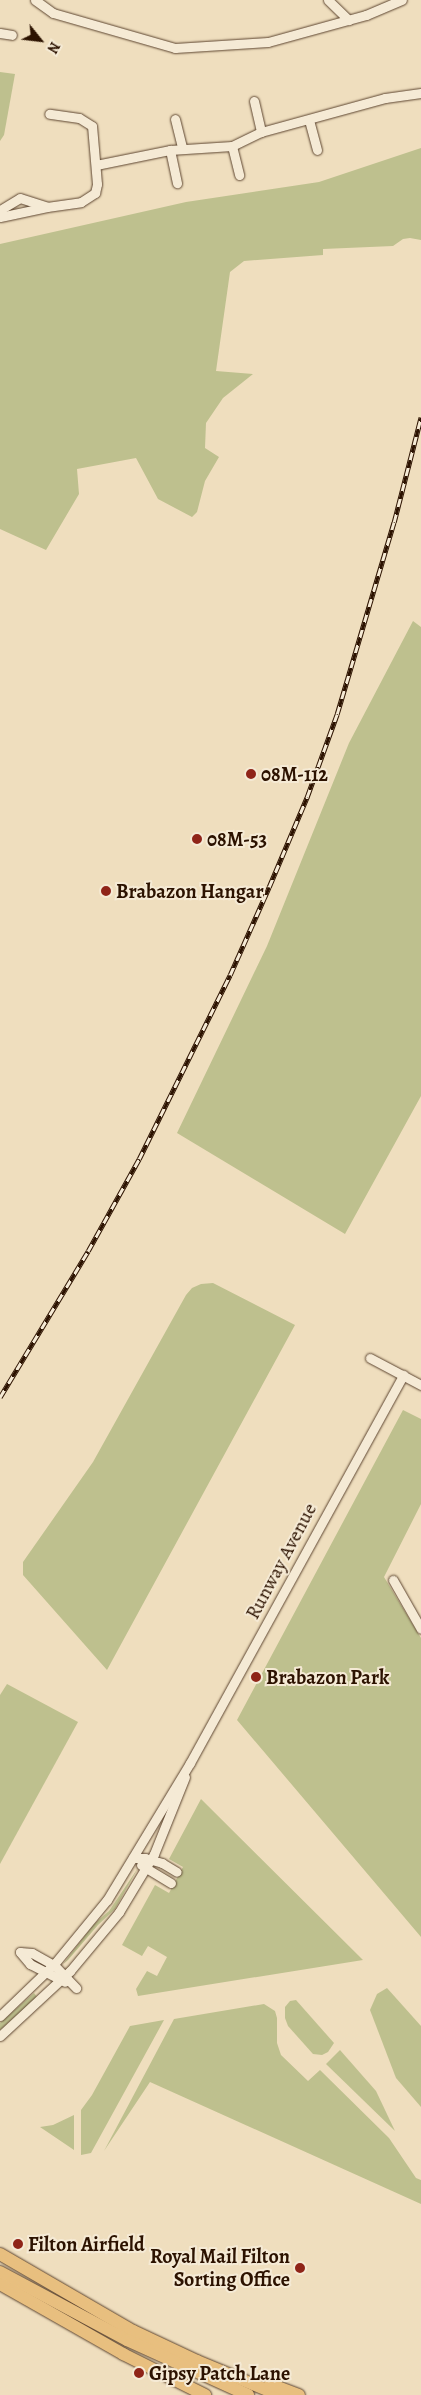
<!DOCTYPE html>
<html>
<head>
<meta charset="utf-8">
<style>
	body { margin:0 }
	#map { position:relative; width:421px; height:2395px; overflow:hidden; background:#efdebe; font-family:Alegreya,serif }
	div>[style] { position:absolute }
	.green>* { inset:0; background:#bec08e }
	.roads { filter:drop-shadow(0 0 1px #5d4530) drop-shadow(0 0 1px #5d4530) }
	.minor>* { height:9px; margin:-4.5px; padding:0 4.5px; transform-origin:4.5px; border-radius:4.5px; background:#f5ead5 }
	.primary>* { height:12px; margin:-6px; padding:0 6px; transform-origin:6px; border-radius:6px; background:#e8bf7f }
	.rail>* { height:4.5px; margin-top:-2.25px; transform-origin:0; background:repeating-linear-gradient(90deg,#f5ead5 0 8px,#2c1200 0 16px); box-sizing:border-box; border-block:1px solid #2c1200 }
	.dots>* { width:14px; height:14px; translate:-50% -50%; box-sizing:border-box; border:2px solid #f5ead5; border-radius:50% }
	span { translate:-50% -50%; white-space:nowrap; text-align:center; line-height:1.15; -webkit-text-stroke:4px #f5ead5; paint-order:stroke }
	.poi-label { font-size:20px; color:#2c1200; font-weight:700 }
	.left { translate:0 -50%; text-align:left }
	.right { translate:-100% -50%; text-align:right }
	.street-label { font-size:20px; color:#2c1200 }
	.north { position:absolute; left:15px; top:15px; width:50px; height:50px; -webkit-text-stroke:4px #f5ead5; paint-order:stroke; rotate:119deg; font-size:14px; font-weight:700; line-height:20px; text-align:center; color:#2c1200 }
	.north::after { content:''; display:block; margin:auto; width:18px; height:22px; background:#2c1200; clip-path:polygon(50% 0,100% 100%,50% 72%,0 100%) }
</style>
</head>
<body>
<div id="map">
	<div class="green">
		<i style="clip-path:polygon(0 72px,15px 74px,4px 135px,0 141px)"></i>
		<i style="clip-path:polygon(421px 148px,421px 240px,410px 238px,403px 239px,393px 246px,323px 249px,323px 255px,244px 261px,230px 272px,216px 371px,253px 374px,223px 398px,206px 423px,205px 448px,219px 457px,205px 481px,197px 512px,192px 517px,158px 499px,136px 458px,77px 469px,79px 494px,46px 550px,0 529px,0 244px,186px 202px,319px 182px)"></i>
		<i style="clip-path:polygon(413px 621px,421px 627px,421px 1096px,345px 1234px,177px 1133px,267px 946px,349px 743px)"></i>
		<i style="clip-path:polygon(213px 1283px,295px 1325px,107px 1670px,23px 1575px,23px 1562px,93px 1462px,186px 1295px,192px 1288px,201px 1284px)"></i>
		<i style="clip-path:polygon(403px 1410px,421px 1419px,421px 1504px,384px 1577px,421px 1638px,421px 1937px,237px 1720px)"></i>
		<i style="clip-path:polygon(7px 1684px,78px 1722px,0 1864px,0 1695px)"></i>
		<i style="clip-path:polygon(201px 1799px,363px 1960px,138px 1996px,136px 1989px,147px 1971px,157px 1976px,167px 1957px,148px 1946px,142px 1956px,122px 1945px,155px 1885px,169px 1893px,183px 1867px,169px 1859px)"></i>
		<i style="clip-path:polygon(138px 1868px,115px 1909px,98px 1925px,68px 1960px,63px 1964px,94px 1924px,109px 1911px)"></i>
		<i style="clip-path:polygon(387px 1988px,421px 2026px,421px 2107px,396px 2078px,370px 2010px,377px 1994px)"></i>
		<i style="clip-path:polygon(34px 1993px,37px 1997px,0 2030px,0 2023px)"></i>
		<i style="clip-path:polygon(296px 2000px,334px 2043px,328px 2052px,322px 2055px,313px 2054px,288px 2026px,285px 2018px,285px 2007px,290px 2001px)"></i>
		<i style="clip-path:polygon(264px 2004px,275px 2011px,277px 2018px,277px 2043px,281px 2055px,308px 2081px,320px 2070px,389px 2138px,416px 2178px,421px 2180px,421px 2204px,150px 2082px,104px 2151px,174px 2019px)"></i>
		<i style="clip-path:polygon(164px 2020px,91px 2153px,81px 2155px,81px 2110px,92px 2095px,130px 2026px)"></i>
		<i style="clip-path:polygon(340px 2050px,376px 2091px,395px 2131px,326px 2064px)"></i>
		<i style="clip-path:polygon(74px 2115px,74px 2150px,40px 2127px,53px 2125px)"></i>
	</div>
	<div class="roads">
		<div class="minor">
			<i style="left:35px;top:0;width:22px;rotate:36deg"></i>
			<i style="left:53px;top:13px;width:127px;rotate:16deg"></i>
			<i style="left:175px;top:48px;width:93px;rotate:-3.7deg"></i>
			<i style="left:268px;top:42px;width:102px;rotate:-15.4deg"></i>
			<i style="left:366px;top:15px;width:39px;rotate:-23deg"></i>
			<i style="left:328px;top:0;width:29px;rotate:44deg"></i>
			<i style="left:0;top:33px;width:12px;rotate:9deg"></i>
			<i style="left:254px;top:101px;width:32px;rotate:77deg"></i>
			<i style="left:175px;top:119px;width:30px;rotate:76deg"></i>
			<i style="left:309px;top:120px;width:31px;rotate:75deg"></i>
			<i style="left:232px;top:146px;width:30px;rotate:76deg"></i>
			<i style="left:170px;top:150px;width:34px;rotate:78deg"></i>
			<i style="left:96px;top:165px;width:76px;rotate:-11.5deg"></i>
			<i style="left:170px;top:150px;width:62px;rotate:-3.7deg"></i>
			<i style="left:232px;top:146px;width:32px;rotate:-26deg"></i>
			<i style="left:261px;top:132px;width:129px;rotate:-15.3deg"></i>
			<i style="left:385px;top:98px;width:36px;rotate:-8deg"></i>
			<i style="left:0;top:210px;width:23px;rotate:-31deg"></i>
			<i style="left:20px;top:198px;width:28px;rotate:18deg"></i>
			<i style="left:47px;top:207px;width:34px;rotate:-8deg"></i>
			<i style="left:81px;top:202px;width:17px;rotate:-33deg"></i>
			<i style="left:95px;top:193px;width:9px;rotate:-77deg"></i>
			<i style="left:97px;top:184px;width:58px;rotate:-94.9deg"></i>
			<i style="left:92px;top:126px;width:15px;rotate:-148deg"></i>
			<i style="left:79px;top:118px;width:30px;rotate:-172deg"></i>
			<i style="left:0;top:217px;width:48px;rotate:-12deg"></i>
			<i style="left:370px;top:1358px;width:58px;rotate:27.9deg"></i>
			<i style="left:393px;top:1580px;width:56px;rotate:60.3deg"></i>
			<i style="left:133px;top:1858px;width:12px"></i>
			<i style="left:145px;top:1858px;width:18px;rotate:16deg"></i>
			<i style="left:162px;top:1863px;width:17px;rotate:31deg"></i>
			<i style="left:141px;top:1865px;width:35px;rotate:31deg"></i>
			<i style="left:20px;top:1952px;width:12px;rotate:5deg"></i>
			<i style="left:32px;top:1953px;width:25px;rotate:29deg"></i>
			<i style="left:54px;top:1965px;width:32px;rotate:46deg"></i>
			<i style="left:20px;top:1952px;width:16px;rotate:50deg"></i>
			<i style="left:30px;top:1964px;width:39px;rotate:27deg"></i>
			<i style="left:0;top:2016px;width:76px;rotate:-43.9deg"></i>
			<i style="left:55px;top:1963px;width:82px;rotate:-50.5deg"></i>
			<i style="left:107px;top:1900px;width:160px;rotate:-58.8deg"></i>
			<i style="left:190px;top:1763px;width:443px;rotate:-61.2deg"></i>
			<i style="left:0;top:2036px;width:96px;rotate:-42.9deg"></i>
			<i style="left:70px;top:1971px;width:77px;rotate:-50.3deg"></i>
			<i style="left:119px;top:1912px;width:68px;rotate:-58.9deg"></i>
			<i style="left:154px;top:1854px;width:83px;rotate:-68.1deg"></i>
		</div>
		<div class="primary">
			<i style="left:0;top:2254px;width:154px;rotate:30.1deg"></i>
			<i style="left:133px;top:2331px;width:71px;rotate:25.1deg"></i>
			<i style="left:197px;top:2361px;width:89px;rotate:22.5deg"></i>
			<i style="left:0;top:2272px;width:144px;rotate:28.2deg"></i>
			<i style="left:127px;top:2340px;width:133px;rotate:24.4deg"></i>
			<i style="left:0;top:2284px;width:142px;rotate:29.6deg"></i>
			<i style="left:123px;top:2354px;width:92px;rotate:26.6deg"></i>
			<i style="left:270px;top:2384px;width:31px;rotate:21deg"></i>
		</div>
	</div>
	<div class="rail">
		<i style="left:0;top:1397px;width:170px;rotate:-58.9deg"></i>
		<i style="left:88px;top:1251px;width:105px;rotate:-61deg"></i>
		<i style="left:139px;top:1159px;width:205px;rotate:-63.7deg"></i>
		<i style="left:230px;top:975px;width:96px;rotate:-66.1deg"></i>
		<i style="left:269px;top:887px;width:98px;rotate:-67.1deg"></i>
		<i style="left:307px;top:797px;width:88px;rotate:-70.1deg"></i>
		<i style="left:337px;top:714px;width:200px;rotate:-73.5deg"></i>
		<i style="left:394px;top:522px;width:108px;rotate:-75.6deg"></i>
	</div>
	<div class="dots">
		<i style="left:251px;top:774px;background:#8f2418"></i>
		<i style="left:197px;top:839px;background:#8f2418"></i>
		<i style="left:106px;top:891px;background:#8f2418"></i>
		<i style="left:256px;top:1677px;background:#8f2418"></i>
		<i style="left:18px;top:2244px;background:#8f2418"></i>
		<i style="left:300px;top:2268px;background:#8f2418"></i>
		<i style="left:139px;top:2373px;background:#8f2418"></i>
	</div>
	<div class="poi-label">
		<span class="left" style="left:261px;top:774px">08M-112</span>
		<span class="left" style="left:207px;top:839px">08M-53</span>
		<span class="left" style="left:116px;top:891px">Brabazon Hangar</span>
		<span class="left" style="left:266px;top:1677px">Brabazon Park</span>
		<span class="left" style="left:28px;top:2244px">Filton Airfield</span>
		<span class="right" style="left:290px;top:2268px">Royal Mail Filton<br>Sorting Office</span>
		<span class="left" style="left:149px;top:2373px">Gipsy Patch Lane</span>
	</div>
	<div class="street-label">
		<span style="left:281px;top:1561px;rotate:-62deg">Runway Avenue</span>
	</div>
	<div class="north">N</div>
</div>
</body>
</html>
